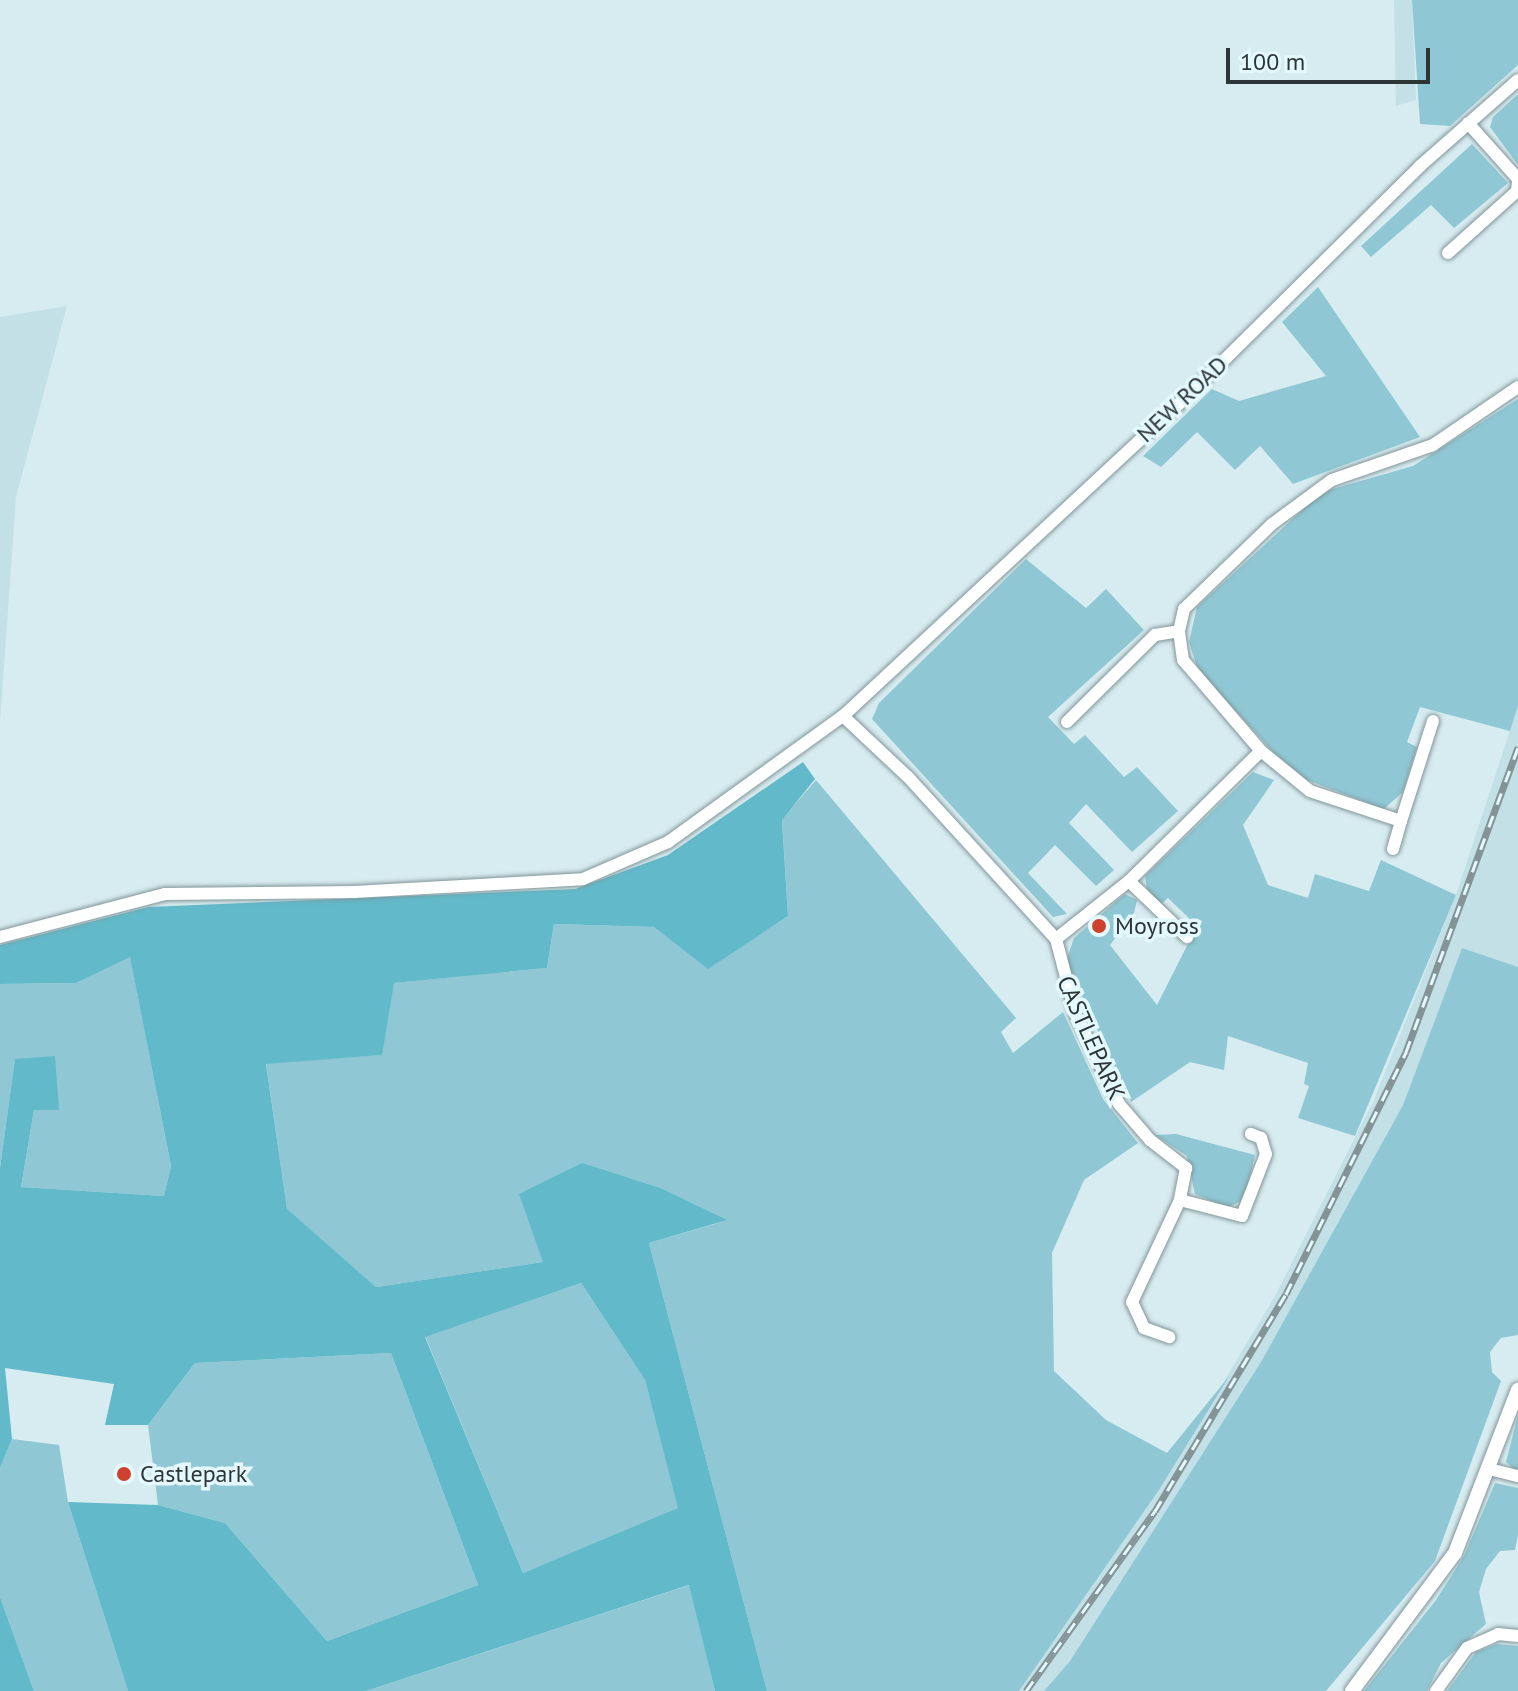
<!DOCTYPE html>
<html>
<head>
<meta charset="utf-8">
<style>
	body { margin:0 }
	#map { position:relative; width:1518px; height:1691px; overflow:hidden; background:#d7ecf0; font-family:"PT Sans",sans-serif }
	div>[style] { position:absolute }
	.built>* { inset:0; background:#c2e0e6 }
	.green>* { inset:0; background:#8fc8d4 }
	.forest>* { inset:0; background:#62b9c9 }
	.roads { filter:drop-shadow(0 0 2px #819599) drop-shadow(0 0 2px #819599) }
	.minor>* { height:12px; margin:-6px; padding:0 6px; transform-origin:6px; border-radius:6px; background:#fff }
	.tertiary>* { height:14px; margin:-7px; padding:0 7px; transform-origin:7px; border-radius:7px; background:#fff }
	.rail>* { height:7px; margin-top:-3.5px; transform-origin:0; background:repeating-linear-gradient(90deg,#e4f9fe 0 12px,#849396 0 24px); box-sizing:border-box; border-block:2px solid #849396 }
	.dots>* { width:22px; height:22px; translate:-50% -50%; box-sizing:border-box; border:4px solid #e4f9fe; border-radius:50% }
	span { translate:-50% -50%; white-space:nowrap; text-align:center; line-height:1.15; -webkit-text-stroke:7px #e4f9fe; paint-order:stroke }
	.street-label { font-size:24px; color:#2d3537 }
	.poi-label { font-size:24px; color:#2d3537 }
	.left { translate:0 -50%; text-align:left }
	.scale { position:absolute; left:1226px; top:48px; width:204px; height:36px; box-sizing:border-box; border:4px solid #2d3537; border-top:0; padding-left:10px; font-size:24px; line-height:28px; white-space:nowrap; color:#2d3537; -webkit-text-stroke:6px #e4f9fe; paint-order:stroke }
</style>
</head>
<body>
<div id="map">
	<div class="built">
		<i style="clip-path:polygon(1394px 0,1412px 0,1416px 100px,1396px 106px)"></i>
		<i style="clip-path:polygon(67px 306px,16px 497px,0 723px,0 317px)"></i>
		<i style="clip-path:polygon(1518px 706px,1518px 968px,1462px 948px,1403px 1105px,1261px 1362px,1070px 1661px,1044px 1691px,1019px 1691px,1159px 1490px,1275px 1296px,1373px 1102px,1456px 895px)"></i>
	</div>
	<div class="green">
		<i style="clip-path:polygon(1412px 0,1518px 0,1518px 65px,1450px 126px,1420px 124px)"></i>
		<i style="clip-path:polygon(1518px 94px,1518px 165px,1490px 127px,1493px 117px)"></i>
		<i style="clip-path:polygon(1472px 144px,1508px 183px,1454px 228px,1431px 205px,1371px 257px,1361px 246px)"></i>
		<i style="clip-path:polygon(1318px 287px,1420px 437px,1293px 484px,1260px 446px,1235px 470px,1197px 432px,1161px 467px,1143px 456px,1212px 389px,1239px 401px,1326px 376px,1282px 322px)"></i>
		<i style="clip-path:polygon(1518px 399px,1518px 706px,1510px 731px,1420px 707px,1407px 742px,1417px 747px,1403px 792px,1384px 809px,1307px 780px,1275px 754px,1198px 670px,1189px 642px,1197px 607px,1322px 492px,1413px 466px)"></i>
		<i style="clip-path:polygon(1026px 559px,1086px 608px,1106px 589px,1144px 630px,1048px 717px,1074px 744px,1085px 735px,1124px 777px,1137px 767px,1178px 811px,1132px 852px,1086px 804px,1069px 823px,1114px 870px,1096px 886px,1055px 845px,1028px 873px,1067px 914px,1053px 917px,872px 719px,879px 703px)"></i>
		<i style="clip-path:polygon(1253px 772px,1274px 780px,1243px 825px,1268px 885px,1308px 898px,1315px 874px,1369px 891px,1381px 860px,1456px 895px,1355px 1136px,1298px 1118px,1309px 1086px,1304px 1084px,1308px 1063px,1228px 1036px,1224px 1070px,1190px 1062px,1131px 1102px,1066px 962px,1074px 938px,1125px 894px,1137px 900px,1134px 913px,1110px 945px,1157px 1005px,1197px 926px,1168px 898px,1161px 904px,1147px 890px,1145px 876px)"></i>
		<i style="clip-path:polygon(816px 780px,1016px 1018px,1001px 1032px,1013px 1053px,1063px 1012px,1103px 1099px,1138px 1143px,1084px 1180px,1052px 1253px,1054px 1371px,1106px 1420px,1167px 1453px,1230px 1375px,1159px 1490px,1019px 1691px,767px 1691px,649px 1243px,725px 1221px,543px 1262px,376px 1287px,287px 1210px,266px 1063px,381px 1055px,393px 983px,547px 968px,554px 924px,654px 927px,708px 968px,788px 916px,782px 819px)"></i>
		<i style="clip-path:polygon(1462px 948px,1518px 967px,1518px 1335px,1501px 1338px,1490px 1352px,1492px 1372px,1501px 1381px,1435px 1561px,1326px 1691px,1044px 1691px,1070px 1661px,1261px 1362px,1403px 1105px)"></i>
		<i style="clip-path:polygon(130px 956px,171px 1166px,164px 1196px,21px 1187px,34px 1110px,59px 1110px,15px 1060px,0 1168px,0 984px,76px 983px)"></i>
		<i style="clip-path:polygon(1176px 1134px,1255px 1155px,1245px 1199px,1227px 1208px,1195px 1194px,1187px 1156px,1155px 1135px)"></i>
		<i style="clip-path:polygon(581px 1283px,645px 1380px,679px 1509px,523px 1573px,425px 1336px)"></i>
		<i style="clip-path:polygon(391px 1353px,478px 1585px,327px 1641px,225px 1523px,158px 1505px,148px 1425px,195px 1363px)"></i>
		<i style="clip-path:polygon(1518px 1415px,1518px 1469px,1514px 1469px,1506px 1462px)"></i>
		<i style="clip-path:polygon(12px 1439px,59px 1445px,68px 1502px,128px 1691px,34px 1691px,0 1597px,0 1468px)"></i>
		<i style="clip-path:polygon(1495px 1483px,1518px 1488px,1518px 1535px,1515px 1550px,1500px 1551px,1486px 1569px,1479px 1592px,1486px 1624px,1441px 1663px,1427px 1691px,1364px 1691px,1436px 1600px,1464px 1556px)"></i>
		<i style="clip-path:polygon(690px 1585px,715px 1691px,366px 1691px)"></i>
		<i style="clip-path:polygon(1497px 1644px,1518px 1646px,1518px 1691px,1447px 1691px,1476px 1652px)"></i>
	</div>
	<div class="forest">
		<i style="clip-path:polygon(evenodd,803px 762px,815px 779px,782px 820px,788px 916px,708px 969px,654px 927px,554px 924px,547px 968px,394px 983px,382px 1055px,266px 1064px,287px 1209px,376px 1287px,543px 1262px,519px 1194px,582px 1163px,660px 1188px,727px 1220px,649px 1243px,767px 1691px,715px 1691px,689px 1585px,366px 1691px,128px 1691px,68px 1502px,158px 1505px,225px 1523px,327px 1641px,478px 1585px,391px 1353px,195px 1363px,148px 1425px,105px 1425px,114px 1384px,5px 1368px,12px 1439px,0 1468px,0 1168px,15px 1059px,55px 1056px,59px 1110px,34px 1110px,21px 1187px,164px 1196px,171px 1166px,130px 957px,76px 983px,0 984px,0 945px,148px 907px,575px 889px,668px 855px,803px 762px,581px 1283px,645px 1380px,678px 1508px,523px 1573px,425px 1337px,581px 1283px)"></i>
		<i style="clip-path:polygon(0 1597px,34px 1691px,0 1691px)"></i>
	</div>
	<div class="roads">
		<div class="minor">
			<i style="left:1468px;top:123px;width:75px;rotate:48.2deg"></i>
			<i style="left:1448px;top:253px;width:93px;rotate:-41.9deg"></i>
			<i style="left:1517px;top:191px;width:10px;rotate:-84deg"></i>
			<i style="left:843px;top:716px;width:89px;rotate:43.2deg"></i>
			<i style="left:908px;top:777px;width:219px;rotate:47.6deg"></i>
			<i style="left:1433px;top:721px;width:105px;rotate:107.7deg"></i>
			<i style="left:1401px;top:821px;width:96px;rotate:-161.8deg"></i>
			<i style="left:1310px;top:791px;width:63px;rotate:-140.8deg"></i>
			<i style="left:1261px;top:751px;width:120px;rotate:-130.6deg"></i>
			<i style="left:1183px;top:660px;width:29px;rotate:-98deg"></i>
			<i style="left:1179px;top:631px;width:23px;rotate:-77deg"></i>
			<i style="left:1184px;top:609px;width:122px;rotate:-44deg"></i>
			<i style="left:1272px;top:524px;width:74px;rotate:-36.3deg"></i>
			<i style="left:1332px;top:480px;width:107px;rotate:-19.1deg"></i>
			<i style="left:1433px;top:445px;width:103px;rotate:-34.3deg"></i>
			<i style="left:1067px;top:722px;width:124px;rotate:-44.7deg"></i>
			<i style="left:1155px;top:635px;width:24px;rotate:-9deg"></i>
			<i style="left:1393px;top:849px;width:29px;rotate:-74deg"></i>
			<i style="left:1129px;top:881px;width:81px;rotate:44deg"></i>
			<i style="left:0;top:937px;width:171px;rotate:-14.6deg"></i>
			<i style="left:165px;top:894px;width:189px;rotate:-0.6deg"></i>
			<i style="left:354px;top:892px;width:229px;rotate:-3.2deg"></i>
			<i style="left:583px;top:879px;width:93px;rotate:-23.5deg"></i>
			<i style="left:668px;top:842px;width:216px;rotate:-35.8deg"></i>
			<i style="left:843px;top:716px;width:492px;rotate:-42.9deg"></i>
			<i style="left:1203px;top:381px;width:305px;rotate:-44.7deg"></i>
			<i style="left:1420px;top:166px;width:130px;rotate:-41.3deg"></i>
			<i style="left:1056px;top:939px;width:79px;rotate:75.3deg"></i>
			<i style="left:1076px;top:1015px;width:99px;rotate:64.2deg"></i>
			<i style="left:1119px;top:1104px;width:48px;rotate:49.3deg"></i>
			<i style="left:1150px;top:1140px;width:46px;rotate:37.9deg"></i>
			<i style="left:1186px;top:1168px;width:33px;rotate:101deg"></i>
			<i style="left:1180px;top:1200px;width:113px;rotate:115.2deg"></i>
			<i style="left:1132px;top:1302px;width:29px;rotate:65deg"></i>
			<i style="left:1144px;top:1328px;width:27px;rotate:20deg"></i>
			<i style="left:1056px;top:939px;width:93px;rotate:-38.5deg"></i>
			<i style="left:1129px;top:881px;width:185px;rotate:-44.6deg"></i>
			<i style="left:1180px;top:1200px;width:64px;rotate:14.5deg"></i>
			<i style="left:1242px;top:1216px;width:66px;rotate:-68.8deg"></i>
			<i style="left:1266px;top:1154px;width:17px;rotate:-107deg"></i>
			<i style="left:1261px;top:1138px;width:11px;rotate:-158deg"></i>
			<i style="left:1489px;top:1469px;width:30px;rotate:14deg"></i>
			<i style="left:1436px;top:1691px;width:53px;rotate:-54.2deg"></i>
			<i style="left:1467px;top:1648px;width:34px;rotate:-24deg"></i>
			<i style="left:1498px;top:1634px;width:20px;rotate:6deg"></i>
		</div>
		<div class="tertiary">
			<i style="left:1352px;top:1691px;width:172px;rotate:-53.3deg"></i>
			<i style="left:1455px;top:1553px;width:175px;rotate:-68.9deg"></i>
		</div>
	</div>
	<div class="rail">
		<i style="left:1026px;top:1691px;width:221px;rotate:-54.4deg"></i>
		<i style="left:1155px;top:1511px;width:253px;rotate:-58.9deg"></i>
		<i style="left:1286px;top:1294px;width:270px;rotate:-63.6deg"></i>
		<i style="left:1406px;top:1052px;width:325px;rotate:-69.8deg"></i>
	</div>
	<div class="dots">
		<i style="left:1099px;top:926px;background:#ce422d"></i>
		<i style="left:124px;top:1474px;background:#ce422d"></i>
	</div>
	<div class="street-label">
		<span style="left:1182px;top:399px;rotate:-43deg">NEW ROAD</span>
		<span style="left:1091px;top:1038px;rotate:66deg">CASTLEPARK</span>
	</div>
	<div class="poi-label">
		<span class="left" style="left:1115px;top:926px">Moyross</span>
		<span class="left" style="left:140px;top:1474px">Castlepark</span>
	</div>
	<div class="scale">100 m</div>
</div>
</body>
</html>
